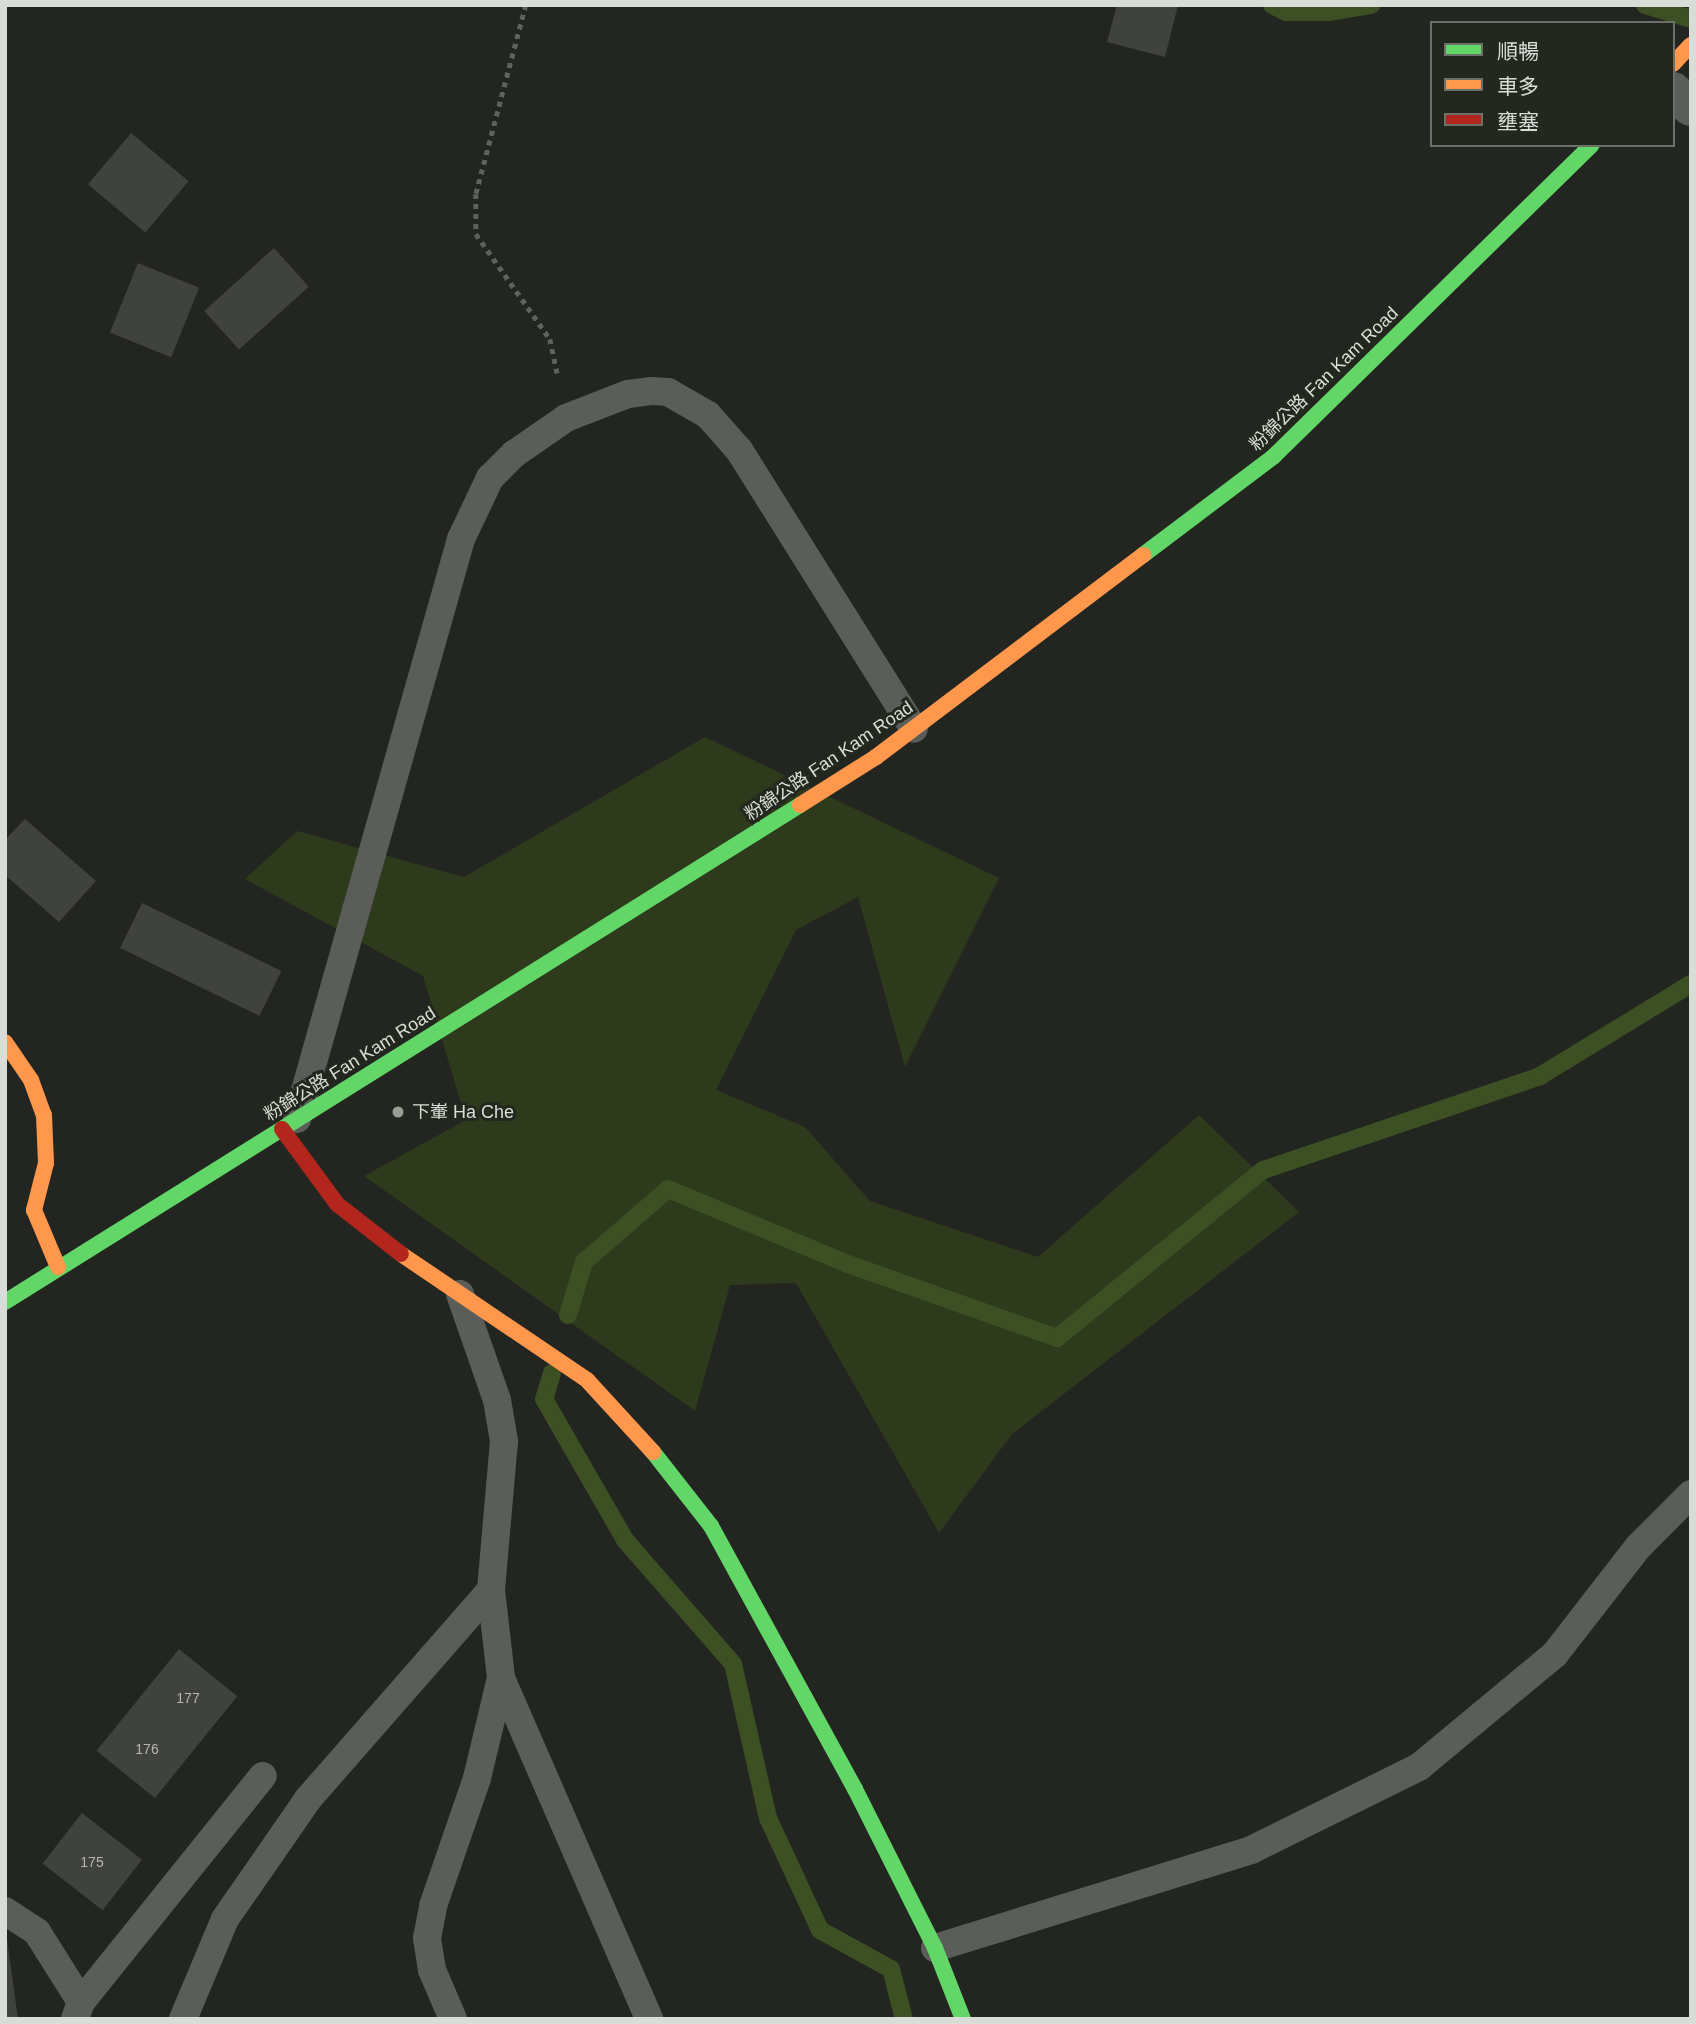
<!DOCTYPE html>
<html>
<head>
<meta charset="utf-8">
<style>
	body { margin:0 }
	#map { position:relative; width:1696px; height:2024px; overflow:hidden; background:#232620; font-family:Arial,"Noto Sans TC",sans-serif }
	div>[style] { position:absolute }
	.green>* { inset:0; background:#2d3a1c }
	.stream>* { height:18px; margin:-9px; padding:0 9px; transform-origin:9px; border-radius:9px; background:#3c5023 }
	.building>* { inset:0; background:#40423d; transform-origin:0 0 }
	.path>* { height:4.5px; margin-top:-2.25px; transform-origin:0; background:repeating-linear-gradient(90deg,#5f625c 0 5px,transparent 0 10px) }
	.lane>* { height:28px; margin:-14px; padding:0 14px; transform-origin:14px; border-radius:14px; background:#5a5d58 }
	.street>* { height:38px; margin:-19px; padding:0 19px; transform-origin:19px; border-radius:19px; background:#5a5d58 }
	.fast>* { height:16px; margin:-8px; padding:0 8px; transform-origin:8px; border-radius:8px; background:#63d668 }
	.slow>* { height:16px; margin:-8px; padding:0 8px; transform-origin:8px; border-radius:8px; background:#ff974d }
	.jam>* { height:16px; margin:-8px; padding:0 8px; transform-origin:8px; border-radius:8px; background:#b3261e }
	.dots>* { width:19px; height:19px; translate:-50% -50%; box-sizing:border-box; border:4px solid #23281e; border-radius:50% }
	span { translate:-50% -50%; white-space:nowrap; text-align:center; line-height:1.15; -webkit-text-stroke:6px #23281e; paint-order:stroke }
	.number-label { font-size:14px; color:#b4b6b0 }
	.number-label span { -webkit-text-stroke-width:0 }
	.street-label { font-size:18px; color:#daddd7 }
	.poi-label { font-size:18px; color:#daddd7 }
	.left { translate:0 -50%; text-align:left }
	.frame { position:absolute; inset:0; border:7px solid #daddd7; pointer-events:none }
	.legend { position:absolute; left:1430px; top:21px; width:245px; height:126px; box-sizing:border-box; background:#23281e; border:2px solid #6c7068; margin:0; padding:9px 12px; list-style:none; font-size:21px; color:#daddd7 }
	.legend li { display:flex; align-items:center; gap:14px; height:35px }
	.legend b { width:35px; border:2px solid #6c7068 }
</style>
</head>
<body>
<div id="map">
	<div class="green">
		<i style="clip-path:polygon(705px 737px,999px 878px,905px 1067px,858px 897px,796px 930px,716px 1090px,805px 1127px,870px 1201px,1038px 1257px,1199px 1115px,1299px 1212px,1012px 1434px,939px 1533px,796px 1283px,730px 1285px,695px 1411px,364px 1176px,466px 1120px,423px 976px,245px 879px,297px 831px,464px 877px)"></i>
	</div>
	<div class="stream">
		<i style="left:1272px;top:5px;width:16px;rotate:27deg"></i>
		<i style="left:1286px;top:12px;width:44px"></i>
		<i style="left:1330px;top:12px;width:42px;rotate:-9.7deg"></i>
		<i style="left:1645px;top:5px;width:48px;rotate:16.9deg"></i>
		<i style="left:568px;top:1315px;width:55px;rotate:-73.2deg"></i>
		<i style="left:584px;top:1262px;width:111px;rotate:-41deg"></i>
		<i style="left:668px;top:1189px;width:195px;rotate:22.6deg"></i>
		<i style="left:848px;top:1264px;width:222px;rotate:19.5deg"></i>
		<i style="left:1057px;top:1338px;width:266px;rotate:-39.2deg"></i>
		<i style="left:1263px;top:1170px;width:293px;rotate:-18.7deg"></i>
		<i style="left:1540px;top:1076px;width:177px;rotate:-31.4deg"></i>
		<i style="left:552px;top:1373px;width:27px;rotate:107deg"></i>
		<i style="left:544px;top:1399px;width:163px;rotate:60.1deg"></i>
		<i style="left:625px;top:1540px;width:164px;rotate:48.9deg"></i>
		<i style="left:733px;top:1664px;width:158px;rotate:77.2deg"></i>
		<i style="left:768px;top:1818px;width:123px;rotate:65.1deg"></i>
		<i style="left:820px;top:1930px;width:81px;rotate:28.8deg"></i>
		<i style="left:891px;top:1969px;width:52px;rotate:75.4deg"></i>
	</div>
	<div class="building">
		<i style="clip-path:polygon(1117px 5px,1178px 5px,1165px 57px,1107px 42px)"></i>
		<i style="left:131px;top:133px;width:75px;height:67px;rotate:40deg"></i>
		<i style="left:274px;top:248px;width:52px;height:94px;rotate:48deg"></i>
		<i style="left:138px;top:263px;width:66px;height:75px;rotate:22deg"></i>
		<i style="clip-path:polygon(25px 819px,96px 881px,59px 922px,5px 875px,5px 840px)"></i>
		<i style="left:142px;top:903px;width:155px;height:50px;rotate:26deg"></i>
		<i style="left:179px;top:1649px;width:75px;height:131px;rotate:39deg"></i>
		<i style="left:82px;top:1813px;width:76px;height:64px;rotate:38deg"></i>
		<i style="clip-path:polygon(5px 1939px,7px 1939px,18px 2019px,5px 2019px)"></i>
	</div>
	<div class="path">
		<i style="left:526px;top:5px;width:196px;rotate:104.8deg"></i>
		<i style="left:476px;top:194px;width:40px;rotate:90deg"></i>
		<i style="left:476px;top:234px;width:128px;rotate:54.8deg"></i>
		<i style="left:550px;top:339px;width:35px;rotate:78deg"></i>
	</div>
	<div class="lane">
		<i style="left:297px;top:1119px;width:603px;rotate:-74.21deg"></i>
		<i style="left:461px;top:539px;width:68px;rotate:-64.6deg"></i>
		<i style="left:490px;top:478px;width:34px;rotate:-45deg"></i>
		<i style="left:514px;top:454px;width:63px;rotate:-34.7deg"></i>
		<i style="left:566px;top:418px;width:66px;rotate:-21.2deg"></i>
		<i style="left:628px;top:394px;width:23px;rotate:-7deg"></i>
		<i style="left:651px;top:391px;width:17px;rotate:3deg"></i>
		<i style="left:668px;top:392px;width:46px;rotate:29.9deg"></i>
		<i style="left:708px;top:415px;width:47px;rotate:48.5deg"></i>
		<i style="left:739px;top:450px;width:329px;rotate:57.9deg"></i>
		<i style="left:460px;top:1294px;width:112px;rotate:70.8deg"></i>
		<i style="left:497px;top:1400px;width:42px;rotate:80.3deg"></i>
		<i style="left:504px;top:1441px;width:150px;rotate:95deg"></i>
		<i style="left:491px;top:1590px;width:89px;rotate:83.5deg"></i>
		<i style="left:501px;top:1678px;width:372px;rotate:66.5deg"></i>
		<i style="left:5px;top:1911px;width:38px;rotate:33deg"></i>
		<i style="left:37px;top:1932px;width:83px;rotate:57.8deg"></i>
		<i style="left:935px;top:1948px;width:331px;rotate:-17.2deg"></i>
		<i style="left:1251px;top:1850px;width:187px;rotate:-26.3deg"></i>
		<i style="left:1419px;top:1767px;width:177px;rotate:-39.7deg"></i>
		<i style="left:1555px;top:1654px;width:135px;rotate:-52.2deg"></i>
		<i style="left:1638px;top:1547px;width:75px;rotate:-45deg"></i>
		<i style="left:75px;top:2019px;width:18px;rotate:-71deg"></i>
		<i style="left:81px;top:2002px;width:290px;rotate:-51.2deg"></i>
		<i style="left:183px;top:2019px;width:108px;rotate:-67.2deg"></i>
		<i style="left:225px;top:1919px;width:146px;rotate:-55.3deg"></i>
		<i style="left:308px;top:1799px;width:278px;rotate:-48.8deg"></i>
		<i style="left:453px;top:2019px;width:53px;rotate:-113.2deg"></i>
		<i style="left:432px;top:1970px;width:32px;rotate:-99deg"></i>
		<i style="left:427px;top:1938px;width:33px;rotate:-79deg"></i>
		<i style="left:433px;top:1906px;width:135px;rotate:-71deg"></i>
		<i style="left:477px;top:1778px;width:103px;rotate:-76.5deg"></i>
	</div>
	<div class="street">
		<i style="left:1673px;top:91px;width:24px;rotate:42deg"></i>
	</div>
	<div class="fast">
		<i style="left:1143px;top:555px;width:163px;rotate:-37deg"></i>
		<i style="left:1273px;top:457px;width:446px;rotate:-44.4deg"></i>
		<i style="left:5px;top:1302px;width:938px;rotate:-32.01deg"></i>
		<i style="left:653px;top:1452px;width:94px;rotate:51.9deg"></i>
		<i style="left:711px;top:1526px;width:300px;rotate:61.3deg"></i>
		<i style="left:855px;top:1789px;width:178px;rotate:63.3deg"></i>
		<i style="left:935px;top:1948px;width:76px;rotate:68.5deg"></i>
	</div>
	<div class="slow">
		<i style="left:1673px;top:64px;width:26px;rotate:-47deg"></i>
		<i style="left:800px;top:805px;width:90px;rotate:-32.3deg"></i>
		<i style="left:876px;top:757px;width:335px;rotate:-37.1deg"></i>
		<i style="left:5px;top:1042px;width:46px;rotate:55.6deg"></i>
		<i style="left:31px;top:1080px;width:37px;rotate:70deg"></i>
		<i style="left:44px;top:1115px;width:48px;rotate:87.6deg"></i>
		<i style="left:46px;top:1163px;width:49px;rotate:104.3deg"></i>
		<i style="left:34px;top:1210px;width:62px;rotate:67.2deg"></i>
		<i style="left:401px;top:1254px;width:225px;rotate:34.1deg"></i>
		<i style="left:587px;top:1380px;width:98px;rotate:47.5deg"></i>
	</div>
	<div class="jam">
		<i style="left:282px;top:1129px;width:93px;rotate:53.7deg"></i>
		<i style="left:337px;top:1204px;width:81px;rotate:38deg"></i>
	</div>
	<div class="dots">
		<i style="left:398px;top:1112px;background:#9a9d97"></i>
	</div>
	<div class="number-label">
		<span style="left:188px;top:1698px">177</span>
		<span style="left:147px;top:1749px">176</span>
		<span style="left:92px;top:1862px">175</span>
	</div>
	<div class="street-label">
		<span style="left:1324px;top:379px;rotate:-44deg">粉錦公路 Fan Kam Road</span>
		<span style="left:829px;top:761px;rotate:-34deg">粉錦公路 Fan Kam Road</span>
		<span style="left:350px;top:1064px;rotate:-32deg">粉錦公路 Fan Kam Road</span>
	</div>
	<div class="poi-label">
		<span class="left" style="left:412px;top:1112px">下輋 Ha Che</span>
	</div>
	<div class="frame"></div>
	<ul class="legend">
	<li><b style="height:9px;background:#63d668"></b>順暢</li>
	<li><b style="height:9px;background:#ff974d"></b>車多</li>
	<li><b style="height:9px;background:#b3261e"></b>壅塞</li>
	</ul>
</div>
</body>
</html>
